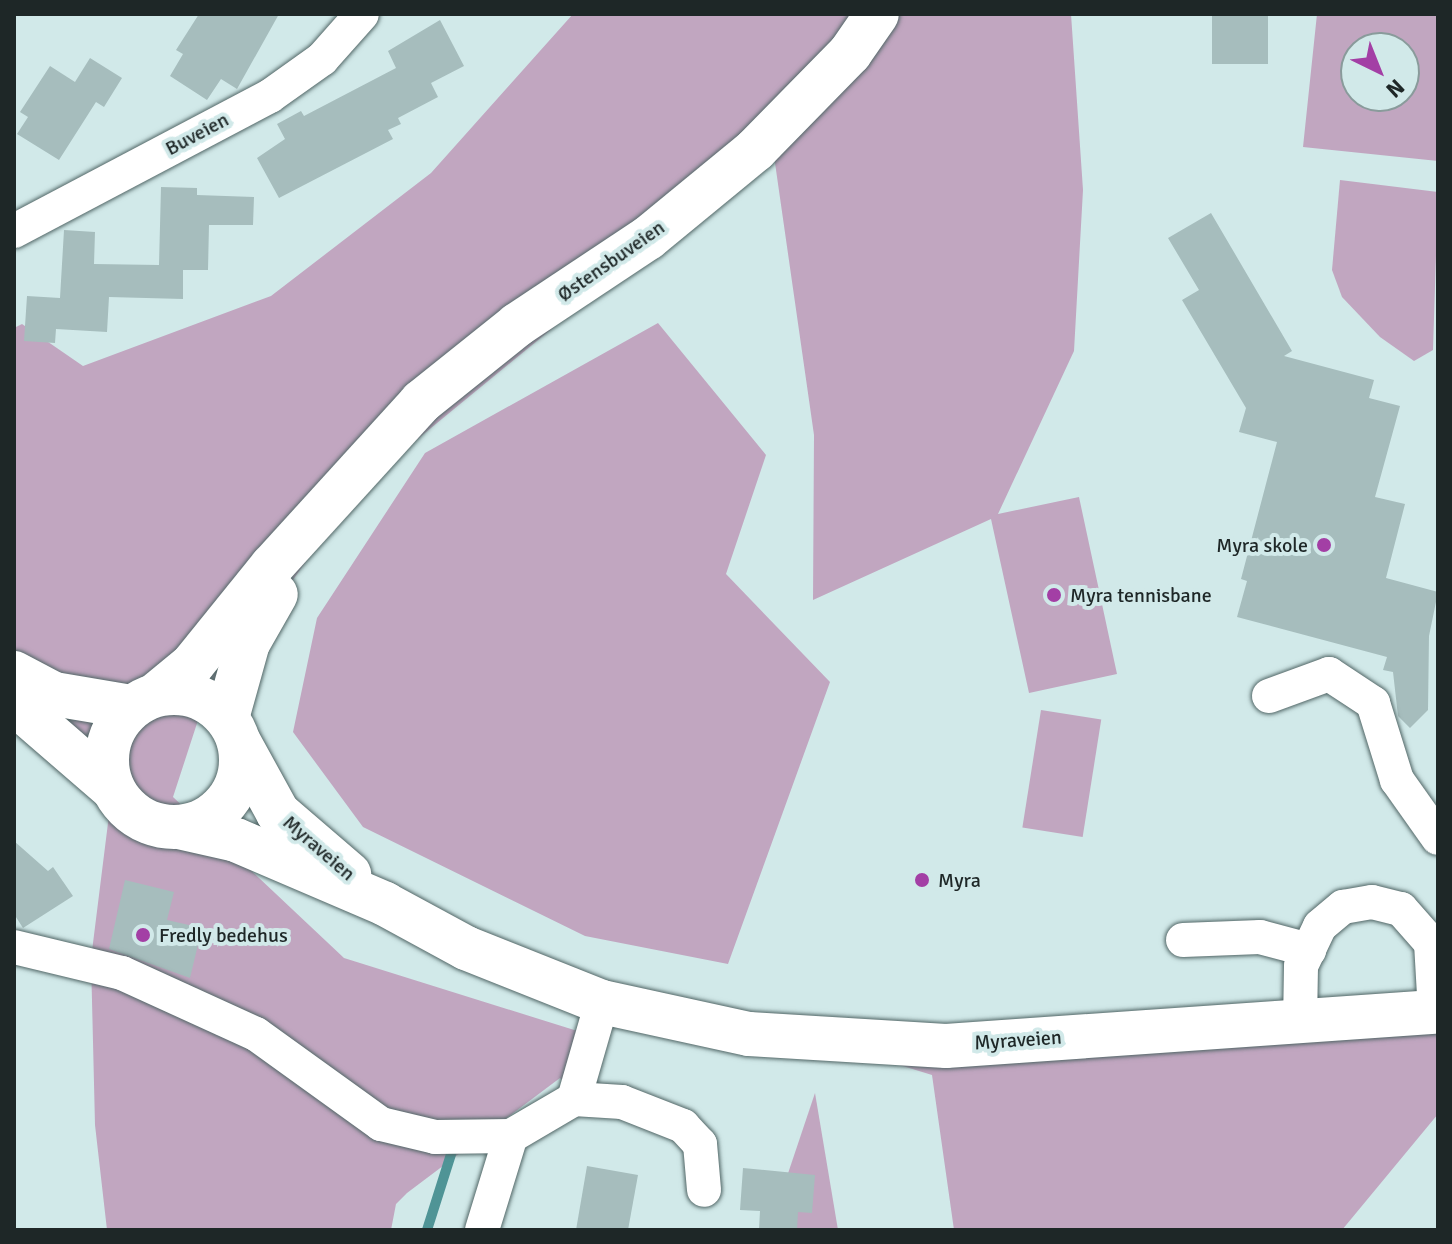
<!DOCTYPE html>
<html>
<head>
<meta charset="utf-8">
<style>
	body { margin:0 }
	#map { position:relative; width:1452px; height:1244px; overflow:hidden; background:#d1e9e9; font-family:Signika,sans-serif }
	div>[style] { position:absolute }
	.green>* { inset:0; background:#c1a6c0; transform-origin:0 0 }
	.stream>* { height:10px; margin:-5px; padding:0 5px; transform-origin:5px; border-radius:5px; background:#4f9496 }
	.building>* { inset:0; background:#a6bdbd; transform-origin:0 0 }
	.roads { filter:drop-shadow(0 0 2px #516666) drop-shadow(0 0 2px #516666) }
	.minor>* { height:34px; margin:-17px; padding:0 17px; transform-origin:17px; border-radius:17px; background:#fff }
	.major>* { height:44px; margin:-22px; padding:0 22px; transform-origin:22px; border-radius:22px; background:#fff }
	.major>.ring { margin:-22px; padding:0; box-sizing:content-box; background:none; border:44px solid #fff; border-radius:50% }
	.dots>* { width:22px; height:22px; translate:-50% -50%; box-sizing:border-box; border:4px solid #d1e9e9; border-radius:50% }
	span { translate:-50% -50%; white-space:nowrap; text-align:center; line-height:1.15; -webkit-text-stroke:8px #d1e9e9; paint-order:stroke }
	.street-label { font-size:20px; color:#1e2727 }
	.poi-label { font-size:20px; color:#1e2727 }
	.right { translate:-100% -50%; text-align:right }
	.left { translate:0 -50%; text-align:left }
	.frame { position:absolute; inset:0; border:16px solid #1e2727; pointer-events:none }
	.north { position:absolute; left:1340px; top:32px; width:80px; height:80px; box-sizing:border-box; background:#d1e9e9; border:2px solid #899b9b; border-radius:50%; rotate:137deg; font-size:22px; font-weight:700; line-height:32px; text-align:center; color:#1e2727 }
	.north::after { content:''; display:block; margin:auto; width:28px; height:36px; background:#a33fa5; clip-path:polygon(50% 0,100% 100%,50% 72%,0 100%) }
</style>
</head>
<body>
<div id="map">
	<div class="green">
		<i style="clip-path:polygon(573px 14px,1071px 14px,1083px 190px,1074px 351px,998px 514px,1079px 497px,1117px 674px,1029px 693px,991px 519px,813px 600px,814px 435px,774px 156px,655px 244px,358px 488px,202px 708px,173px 797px,344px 958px,587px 1034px,571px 1089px,560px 1078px,407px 1193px,396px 1204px,391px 1230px,107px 1230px,95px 1125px,91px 959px,116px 759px,14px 687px,14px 328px,22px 324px,83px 366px,271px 296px,431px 173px)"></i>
		<i style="clip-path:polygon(evenodd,1317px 14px,1438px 14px,1438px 161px,1303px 147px,1317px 14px,1404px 48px,1404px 96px,1356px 96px,1356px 48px,1404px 48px)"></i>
		<i style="clip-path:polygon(1340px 180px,1438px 192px,1433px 350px,1414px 361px,1380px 337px,1342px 297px,1332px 270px)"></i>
		<i style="clip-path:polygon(658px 323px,766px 455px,726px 574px,830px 682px,728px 964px,585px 936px,363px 827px,293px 732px,317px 618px,425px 453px)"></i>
		<i style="left:1041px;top:710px;width:61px;height:119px;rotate:9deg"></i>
		<i style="clip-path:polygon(1438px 1033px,1438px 1114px,1342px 1230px,954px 1230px,932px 1075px,893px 1063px)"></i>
		<i style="clip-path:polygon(815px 1093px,838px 1230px,769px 1230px)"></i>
	</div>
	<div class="stream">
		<i style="left:427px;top:1230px;width:83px;rotate:-72.4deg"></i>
	</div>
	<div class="building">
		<i style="clip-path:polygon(199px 14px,279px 14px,237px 89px,221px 79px,207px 100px,170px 76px,183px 54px,176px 50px)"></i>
		<i style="left:1212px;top:14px;width:56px;height:50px"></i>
		<i style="clip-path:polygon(440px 20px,464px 66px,431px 83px,438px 97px,398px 118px,401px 124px,388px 130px,393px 139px,279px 198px,257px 158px,285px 139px,277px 124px,301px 111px,304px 116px,396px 68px,388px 51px)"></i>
		<i style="clip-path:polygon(90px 58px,122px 78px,104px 107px,96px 102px,59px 160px,17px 134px,28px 117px,20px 112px,50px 66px,75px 82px)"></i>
		<i style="clip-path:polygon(161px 187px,197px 188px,197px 195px,254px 197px,253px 225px,209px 225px,208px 270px,183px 270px,183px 299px,109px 297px,107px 332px,56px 329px,55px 343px,24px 341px,27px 296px,60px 298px,64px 230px,95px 232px,94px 264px,159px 265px)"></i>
		<i style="clip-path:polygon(1211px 213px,1292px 351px,1284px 356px,1374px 380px,1369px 398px,1400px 406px,1375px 497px,1405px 504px,1386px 578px,1438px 592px,1429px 636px,1428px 710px,1410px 728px,1398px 716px,1393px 672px,1383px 670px,1387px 657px,1237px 617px,1247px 581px,1241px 579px,1277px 442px,1239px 432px,1246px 408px,1182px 300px,1199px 290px,1168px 238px)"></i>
		<i style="clip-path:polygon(14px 841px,48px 871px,53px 867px,73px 896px,23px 928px,14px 914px)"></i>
		<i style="clip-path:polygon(125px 880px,174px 892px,167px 920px,202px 928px,190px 978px,109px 949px)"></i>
		<i style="clip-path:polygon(587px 1166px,638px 1175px,628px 1230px,576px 1230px)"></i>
		<i style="clip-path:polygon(743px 1168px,815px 1175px,812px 1213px,798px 1212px,797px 1230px,759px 1230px,760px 1211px,740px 1210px)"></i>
	</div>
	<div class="roads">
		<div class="minor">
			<i style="left:14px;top:231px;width:289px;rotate:-27.8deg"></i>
			<i style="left:270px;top:96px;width:64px;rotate:-35.4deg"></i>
			<i style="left:322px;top:59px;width:60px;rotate:-48.4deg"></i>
			<i style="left:1269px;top:696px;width:64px;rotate:-20.1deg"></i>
			<i style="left:1329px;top:674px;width:53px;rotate:33.4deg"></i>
			<i style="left:1373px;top:703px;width:81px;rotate:72.7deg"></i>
			<i style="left:1397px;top:780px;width:71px;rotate:54.7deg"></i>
			<i style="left:1183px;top:940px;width:77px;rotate:-2.2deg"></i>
			<i style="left:1260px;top:937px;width:51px;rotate:14.9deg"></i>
			<i style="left:14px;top:947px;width:111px;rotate:13.5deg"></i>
			<i style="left:122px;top:973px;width:147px;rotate:24.5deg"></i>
			<i style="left:256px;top:1034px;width:154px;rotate:35.8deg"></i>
			<i style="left:381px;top:1124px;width:56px;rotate:13.5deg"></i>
			<i style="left:435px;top:1137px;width:76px;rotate:-0.8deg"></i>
			<i style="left:1300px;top:1024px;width:58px;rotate:-89deg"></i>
			<i style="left:1301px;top:966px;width:44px;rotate:-64.6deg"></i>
			<i style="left:1320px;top:926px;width:30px;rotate:-40deg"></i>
			<i style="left:1343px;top:907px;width:29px;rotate:-10deg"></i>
			<i style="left:1372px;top:902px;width:30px;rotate:14deg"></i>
			<i style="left:1401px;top:909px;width:45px;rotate:48.6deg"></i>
			<i style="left:1431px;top:943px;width:69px;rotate:86.7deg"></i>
			<i style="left:574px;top:1099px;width:48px;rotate:3.6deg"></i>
			<i style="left:622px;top:1102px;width:66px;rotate:21.5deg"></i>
			<i style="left:683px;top:1126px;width:25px;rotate:47deg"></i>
			<i style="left:700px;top:1144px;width:46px;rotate:85deg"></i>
			<i style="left:482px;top:1230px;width:98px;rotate:-72.9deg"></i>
			<i style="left:511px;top:1136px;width:73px;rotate:-30.4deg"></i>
			<i style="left:574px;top:1099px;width:101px;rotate:-73.9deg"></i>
		</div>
		<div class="major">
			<i style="left:14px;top:673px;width:45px;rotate:27.7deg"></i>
			<i style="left:54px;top:694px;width:78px;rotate:9.6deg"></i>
			<i style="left:158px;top:693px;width:44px;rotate:-39.5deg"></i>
			<i style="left:192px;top:665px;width:127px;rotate:-51.1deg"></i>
			<i style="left:272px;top:566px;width:222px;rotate:-47.7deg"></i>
			<i style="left:421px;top:402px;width:123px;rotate:-38.7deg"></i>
			<i style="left:517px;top:325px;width:157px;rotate:-33.6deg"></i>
			<i style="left:648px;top:238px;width:139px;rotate:-39.4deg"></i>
			<i style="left:755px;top:150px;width:136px;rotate:-45.6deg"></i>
			<i style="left:850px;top:53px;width:47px;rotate:-55.3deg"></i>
			<i class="ring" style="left:107px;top:693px;width:90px;height:90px"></i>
			<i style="left:14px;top:703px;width:130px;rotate:40.9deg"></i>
			<i style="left:227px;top:718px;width:78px;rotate:-74.4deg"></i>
			<i style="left:248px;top:643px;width:56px;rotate:-60.3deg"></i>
			<i style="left:239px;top:742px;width:81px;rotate:61.2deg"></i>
			<i style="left:278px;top:813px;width:94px;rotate:40.7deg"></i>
			<i style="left:179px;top:827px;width:58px;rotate:12.8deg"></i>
			<i style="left:236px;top:840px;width:162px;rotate:23.2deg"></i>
			<i style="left:385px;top:904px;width:92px;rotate:28.5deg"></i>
			<i style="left:466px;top:948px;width:146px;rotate:21.7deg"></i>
			<i style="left:602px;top:1002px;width:150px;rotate:12.3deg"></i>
			<i style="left:749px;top:1034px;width:197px;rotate:3.5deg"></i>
			<i style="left:946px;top:1046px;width:493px;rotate:-4deg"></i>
		</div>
	</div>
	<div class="dots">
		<i style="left:1324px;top:545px;background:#a33fa5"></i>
		<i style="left:1054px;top:595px;background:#a33fa5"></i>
		<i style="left:922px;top:880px;background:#a33fa5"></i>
		<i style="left:143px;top:935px;background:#a33fa5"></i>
	</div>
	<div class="street-label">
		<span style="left:197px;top:134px;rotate:-28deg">Buveien</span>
		<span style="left:611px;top:261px;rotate:-35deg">Østensbuveien</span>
		<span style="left:319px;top:848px;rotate:41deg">Myraveien</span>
		<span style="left:1018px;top:1040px;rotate:-4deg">Myraveien</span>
	</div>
	<div class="poi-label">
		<span class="right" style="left:1308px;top:545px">Myra skole</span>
		<span class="left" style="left:1070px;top:595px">Myra tennisbane</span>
		<span class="left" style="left:938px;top:880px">Myra</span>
		<span class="left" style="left:159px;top:935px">Fredly bedehus</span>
	</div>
	<div class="frame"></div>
	<div class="north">N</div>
</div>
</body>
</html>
